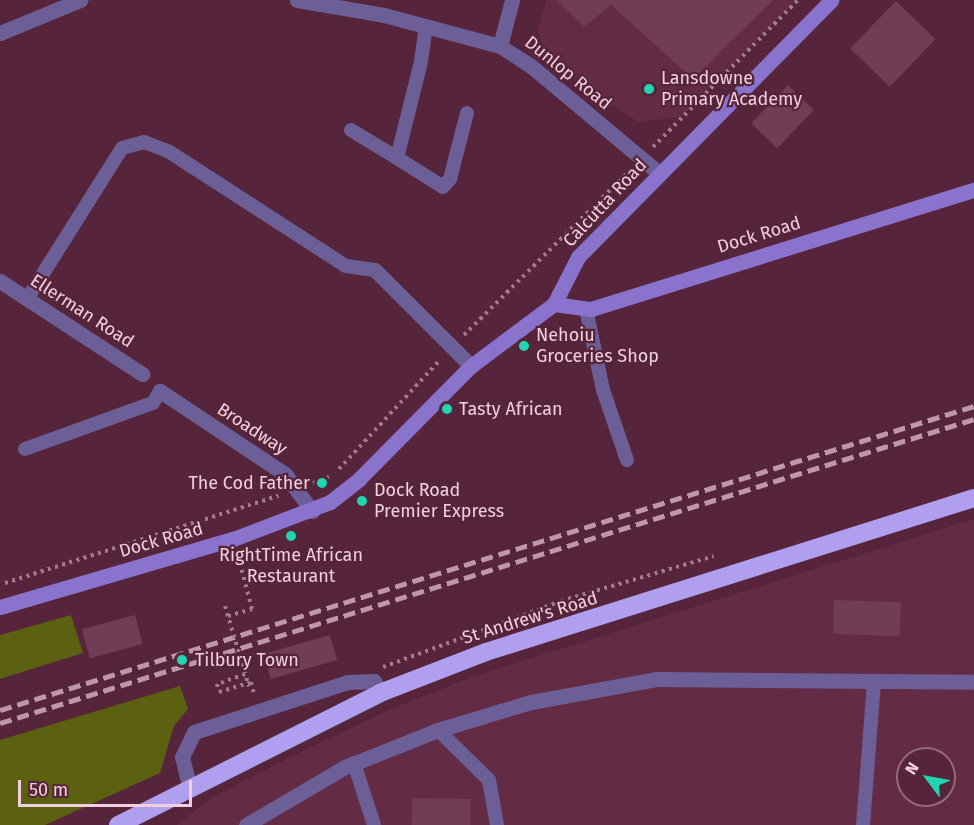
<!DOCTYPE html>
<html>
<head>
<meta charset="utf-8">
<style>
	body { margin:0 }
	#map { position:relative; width:974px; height:825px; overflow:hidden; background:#56253b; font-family:"Fira Sans",sans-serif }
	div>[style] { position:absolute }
	.built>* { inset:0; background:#642b45 }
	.green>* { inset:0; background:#5b6111 }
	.building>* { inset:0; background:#713d53; transform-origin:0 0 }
	.path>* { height:4px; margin-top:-2px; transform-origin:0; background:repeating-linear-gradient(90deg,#a47b8c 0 3px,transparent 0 7.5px) }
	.lane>* { height:14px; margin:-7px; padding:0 7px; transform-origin:7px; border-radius:7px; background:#6c5f97 }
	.street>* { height:15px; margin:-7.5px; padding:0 7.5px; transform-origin:7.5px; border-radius:7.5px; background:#6c5f97 }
	.secondary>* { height:15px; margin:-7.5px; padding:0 7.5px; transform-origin:7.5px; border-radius:7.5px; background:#8973cc }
	.highway>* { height:18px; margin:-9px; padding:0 9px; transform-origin:9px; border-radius:9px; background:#b09eef }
	.rail>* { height:4.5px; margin-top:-2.25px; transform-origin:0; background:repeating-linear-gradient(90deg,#bd98a7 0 12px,transparent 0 18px) }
	.path-bridge>* { height:4px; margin-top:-2px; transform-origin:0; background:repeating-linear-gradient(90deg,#a47b8c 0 3px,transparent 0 7.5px) }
	.dots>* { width:16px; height:16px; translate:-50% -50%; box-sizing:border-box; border:3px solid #56253b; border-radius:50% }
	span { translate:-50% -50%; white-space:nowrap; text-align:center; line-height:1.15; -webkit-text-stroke:4.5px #56253b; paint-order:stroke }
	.street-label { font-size:18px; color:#f0d0dc }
	.poi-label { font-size:18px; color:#f0d0dc }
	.left { translate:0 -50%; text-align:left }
	.right { translate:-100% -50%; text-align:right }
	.north { position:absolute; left:896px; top:747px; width:60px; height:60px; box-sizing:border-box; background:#56253b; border:2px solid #94697b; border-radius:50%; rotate:302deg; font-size:16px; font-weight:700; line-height:24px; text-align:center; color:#f0d0dc }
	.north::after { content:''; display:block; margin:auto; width:21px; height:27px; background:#20d5b0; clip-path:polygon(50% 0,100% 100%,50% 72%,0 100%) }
	.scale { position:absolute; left:18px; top:780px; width:174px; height:27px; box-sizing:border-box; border:3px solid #f0d0dc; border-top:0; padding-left:8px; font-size:18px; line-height:21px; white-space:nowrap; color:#f0d0dc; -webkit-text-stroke:4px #56253b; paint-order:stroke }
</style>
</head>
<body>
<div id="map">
	<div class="built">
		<i style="clip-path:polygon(546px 0,796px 0,681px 117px,638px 122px,547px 60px,538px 31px)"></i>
		<i style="clip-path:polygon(evenodd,974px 519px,974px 825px,177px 825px,211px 798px,305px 750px,391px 709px,475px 676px,974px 519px,908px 759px,944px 759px,944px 795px,908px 795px,908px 759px)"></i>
	</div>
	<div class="green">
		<i style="clip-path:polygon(71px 615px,83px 653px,0 679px,0 635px)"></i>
		<i style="clip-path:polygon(180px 686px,188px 709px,174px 726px,160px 773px,45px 825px,0 825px,0 740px)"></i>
	</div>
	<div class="building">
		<i style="clip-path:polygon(556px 0,773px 0,693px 79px,611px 5px,584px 27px)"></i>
		<i style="left:896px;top:1px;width:55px;height:66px;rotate:44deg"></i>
		<i style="left:788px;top:85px;width:36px;height:53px;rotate:44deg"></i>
		<i style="left:834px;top:600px;width:67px;height:34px;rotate:2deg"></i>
		<i style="left:135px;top:615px;width:30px;height:55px;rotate:75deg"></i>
		<i style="left:330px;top:635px;width:26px;height:69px;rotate:74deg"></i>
		<i style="left:412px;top:798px;width:59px;height:27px;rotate:1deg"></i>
	</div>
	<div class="path">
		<i style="left:653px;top:147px;width:206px;rotate:-45.4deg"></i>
		<i style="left:464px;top:335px;width:233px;rotate:-44.8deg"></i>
		<i style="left:339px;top:469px;width:149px;rotate:-47.2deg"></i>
		<i style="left:313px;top:483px;width:17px;rotate:-21deg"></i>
		<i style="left:5px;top:583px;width:287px;rotate:-17.7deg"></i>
		<i style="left:228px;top:616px;width:25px;rotate:-16deg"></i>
		<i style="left:252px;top:609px;width:55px;rotate:-104.8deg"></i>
		<i style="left:383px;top:667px;width:190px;rotate:-20.3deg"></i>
		<i style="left:561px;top:601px;width:159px;rotate:-16.4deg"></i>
		<i style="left:245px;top:674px;width:30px;rotate:160deg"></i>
		<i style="left:217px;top:684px;width:8px;rotate:76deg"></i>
		<i style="left:219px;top:692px;width:34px;rotate:-17deg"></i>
		<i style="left:251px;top:682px;width:12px;rotate:76deg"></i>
	</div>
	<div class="lane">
		<i style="left:426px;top:26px;width:36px;rotate:98deg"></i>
		<i style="left:421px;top:62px;width:99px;rotate:104deg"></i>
		<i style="left:397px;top:158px;width:54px;rotate:32.2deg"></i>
		<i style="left:443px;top:187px;width:11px;rotate:-49deg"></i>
		<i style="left:450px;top:179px;width:68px;rotate:-75.6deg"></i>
		<i style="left:351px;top:130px;width:54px;rotate:31.3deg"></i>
		<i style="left:27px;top:299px;width:178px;rotate:-57.8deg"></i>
		<i style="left:122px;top:148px;width:23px;rotate:-15deg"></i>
		<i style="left:144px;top:142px;width:26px;rotate:21deg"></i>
		<i style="left:168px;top:151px;width:212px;rotate:32.9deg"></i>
		<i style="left:346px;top:266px;width:29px;rotate:8deg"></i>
		<i style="left:586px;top:309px;width:83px;rotate:78.1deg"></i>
		<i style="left:603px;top:390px;width:74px;rotate:71.1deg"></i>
		<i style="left:25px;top:449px;width:136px;rotate:-19.8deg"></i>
		<i style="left:153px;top:403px;width:14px;rotate:-60deg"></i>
		<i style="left:438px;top:730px;width:71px;rotate:44.4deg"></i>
		<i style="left:489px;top:780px;width:46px;rotate:79.9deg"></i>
		<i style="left:354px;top:763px;width:65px;rotate:72.1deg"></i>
		<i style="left:863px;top:825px;width:144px;rotate:-85.6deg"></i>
	</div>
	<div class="street">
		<i style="left:297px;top:0;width:88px;rotate:9.8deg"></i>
		<i style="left:384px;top:15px;width:120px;rotate:15deg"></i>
		<i style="left:500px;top:46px;width:37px;rotate:33deg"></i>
		<i style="left:531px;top:66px;width:168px;rotate:39.9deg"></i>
		<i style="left:0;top:33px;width:87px;rotate:-22.4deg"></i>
		<i style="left:500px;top:46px;width:48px;rotate:-75.4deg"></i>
		<i style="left:375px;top:270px;width:136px;rotate:45deg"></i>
		<i style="left:0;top:281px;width:170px;rotate:33.2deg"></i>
		<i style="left:160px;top:391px;width:150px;rotate:33.6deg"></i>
		<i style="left:285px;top:474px;width:46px;rotate:53.9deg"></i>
		<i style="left:190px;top:789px;width:33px;rotate:-104deg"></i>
		<i style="left:182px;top:757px;width:28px;rotate:-64deg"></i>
		<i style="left:194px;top:732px;width:162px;rotate:-18deg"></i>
		<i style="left:348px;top:682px;width:26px;rotate:-2deg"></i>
		<i style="left:374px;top:681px;width:13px;rotate:63deg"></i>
		<i style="left:246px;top:825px;width:115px;rotate:-30.4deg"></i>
		<i style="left:345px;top:767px;width:100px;rotate:-21.7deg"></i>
		<i style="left:438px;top:730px;width:97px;rotate:-16.8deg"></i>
		<i style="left:531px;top:702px;width:127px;rotate:-10.4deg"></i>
		<i style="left:656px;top:679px;width:318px;rotate:0.5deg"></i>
	</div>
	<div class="secondary">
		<i style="left:554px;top:304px;width:37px;rotate:8deg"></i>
		<i style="left:591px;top:309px;width:401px;rotate:-17.3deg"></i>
		<i style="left:0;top:607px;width:243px;rotate:-16.3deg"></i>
		<i style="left:233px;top:539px;width:104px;rotate:-20.9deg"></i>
		<i style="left:330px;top:502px;width:37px;rotate:-38deg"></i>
		<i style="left:359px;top:479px;width:159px;rotate:-45.3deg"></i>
		<i style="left:471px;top:366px;width:104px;rotate:-36.8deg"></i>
		<i style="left:554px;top:304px;width:53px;rotate:-62.9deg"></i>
		<i style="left:578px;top:257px;width:361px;rotate:-45.4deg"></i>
	</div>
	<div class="highway">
		<i style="left:118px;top:825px;width:293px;rotate:-26.7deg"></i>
		<i style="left:380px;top:693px;width:114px;rotate:-21.1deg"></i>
		<i style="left:486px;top:652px;width:512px;rotate:-17.51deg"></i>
	</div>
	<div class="rail">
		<i style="left:0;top:710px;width:1020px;rotate:-17.33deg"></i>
		<i style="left:0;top:723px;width:1020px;rotate:-17.33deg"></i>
	</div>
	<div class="path-bridge">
		<i style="left:225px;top:606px;width:84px;rotate:73.5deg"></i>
	</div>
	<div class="dots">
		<i style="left:649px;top:89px;background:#20d5b0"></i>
		<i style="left:524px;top:346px;background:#20d5b0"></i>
		<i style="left:447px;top:409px;background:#20d5b0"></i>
		<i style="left:322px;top:483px;background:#20d5b0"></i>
		<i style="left:362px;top:501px;background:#20d5b0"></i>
		<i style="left:291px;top:536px;background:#20d5b0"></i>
		<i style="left:182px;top:660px;background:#20d5b0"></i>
	</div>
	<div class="street-label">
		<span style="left:568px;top:73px;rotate:39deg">Dunlop Road</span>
		<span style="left:605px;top:203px;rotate:-47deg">Calcutta Road</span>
		<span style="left:759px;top:235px;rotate:-17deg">Dock Road</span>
		<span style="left:82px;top:311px;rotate:33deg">Ellerman Road</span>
		<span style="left:252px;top:429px;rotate:33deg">Broadway</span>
		<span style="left:161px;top:540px;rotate:-16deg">Dock Road</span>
		<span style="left:530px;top:618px;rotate:-17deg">St Andrew's Road</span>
	</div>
	<div class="poi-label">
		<span class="left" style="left:661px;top:89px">Lansdowne<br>Primary Academy</span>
		<span class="left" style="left:536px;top:346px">Nehoiu<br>Groceries Shop</span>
		<span class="left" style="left:459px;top:409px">Tasty African</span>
		<span class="right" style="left:310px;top:483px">The Cod Father</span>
		<span class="left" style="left:374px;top:501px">Dock Road<br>Premier Express</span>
		<span style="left:291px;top:566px">RightTime African<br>Restaurant</span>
		<span class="left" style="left:195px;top:660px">Tilbury Town</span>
	</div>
	<div class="north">N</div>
	<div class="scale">50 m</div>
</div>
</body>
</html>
